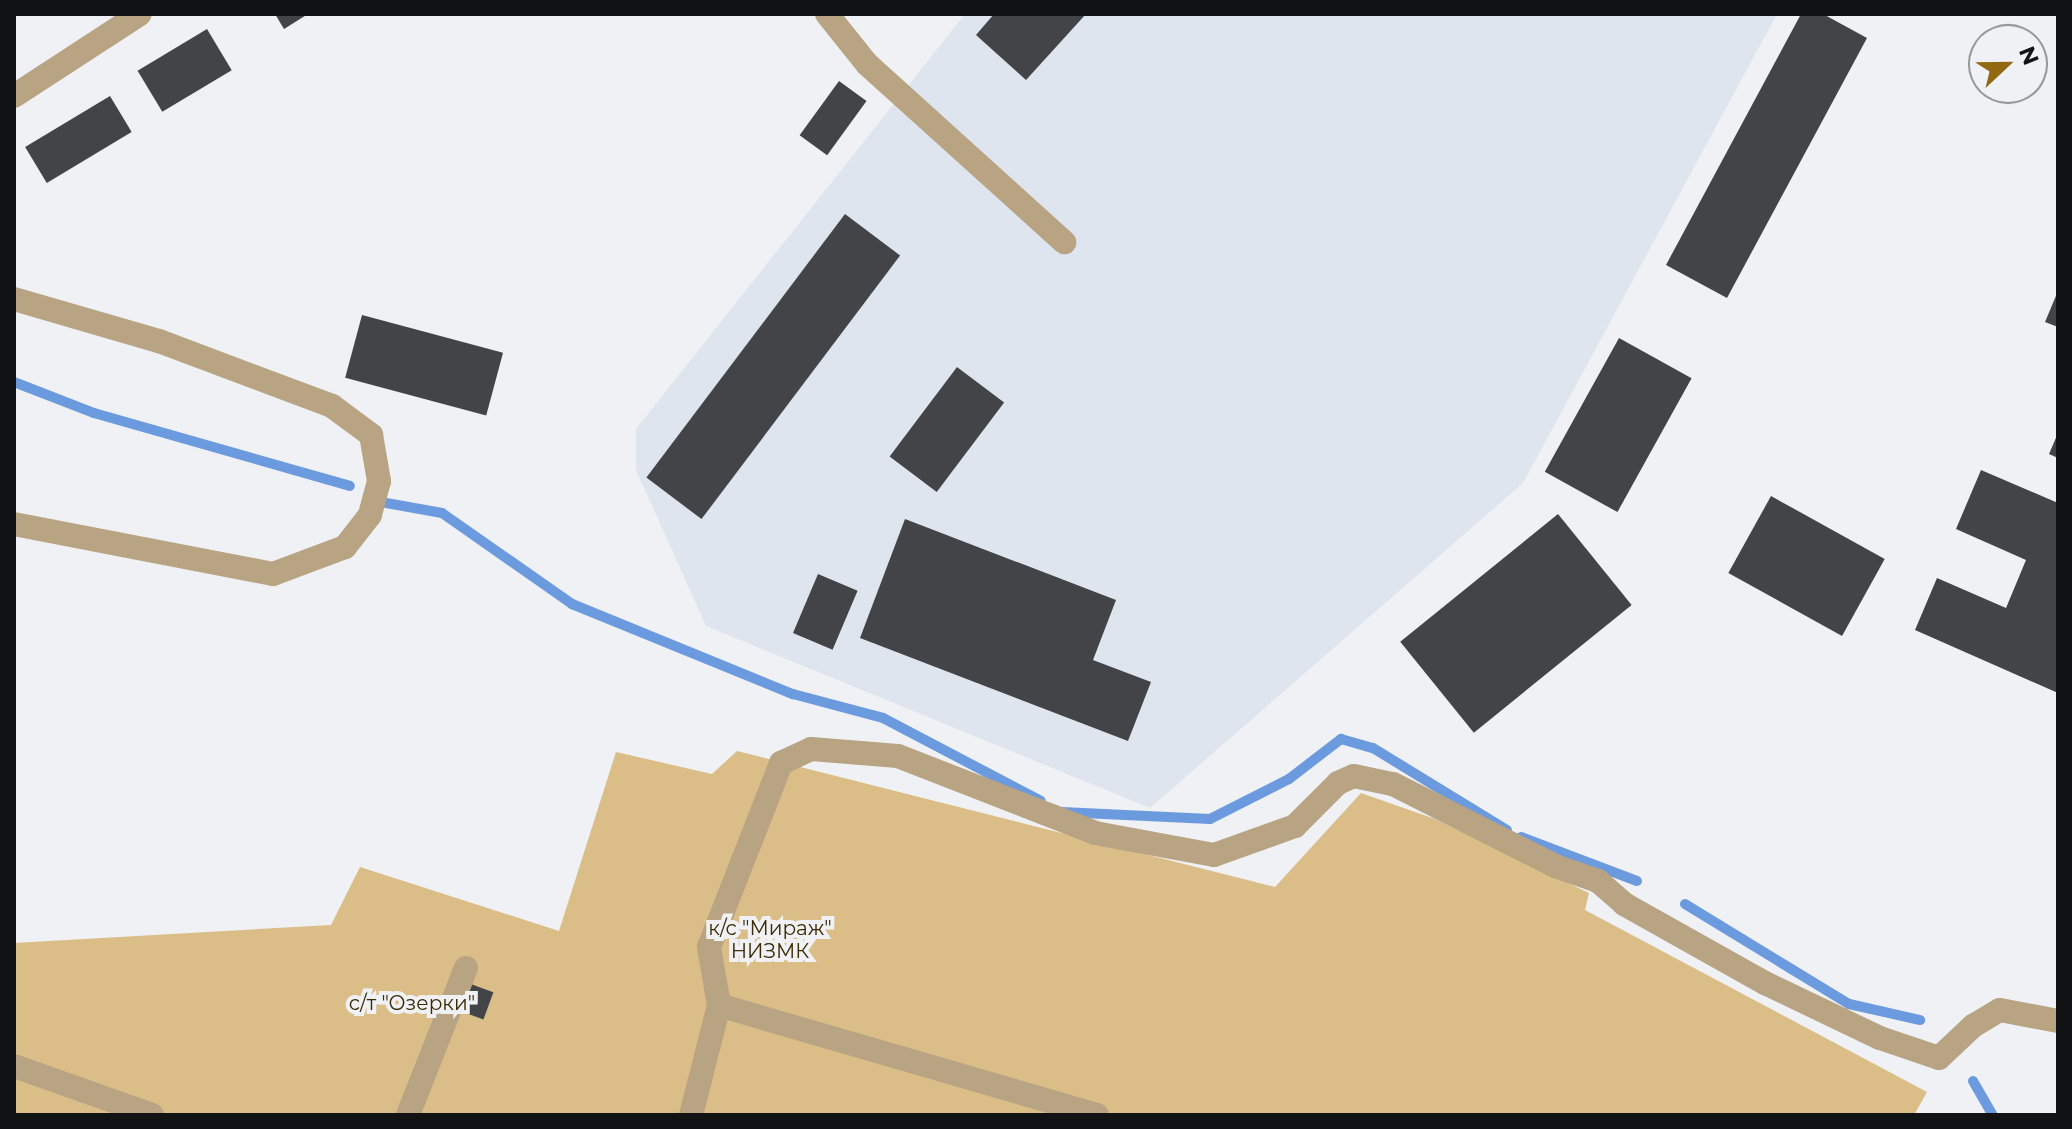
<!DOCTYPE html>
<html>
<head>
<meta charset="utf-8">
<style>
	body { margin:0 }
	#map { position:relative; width:2072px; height:1129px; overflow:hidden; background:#eff1f4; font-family:Montserrat,sans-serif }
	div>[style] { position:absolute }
	.built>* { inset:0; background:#dfe5ef }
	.green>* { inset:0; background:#dbbd88 }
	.stream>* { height:10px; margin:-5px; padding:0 5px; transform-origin:5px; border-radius:5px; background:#6b9adf }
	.building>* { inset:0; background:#434447; transform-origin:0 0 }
	.minor>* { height:24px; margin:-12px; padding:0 12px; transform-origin:12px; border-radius:12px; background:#b8a483 }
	span { translate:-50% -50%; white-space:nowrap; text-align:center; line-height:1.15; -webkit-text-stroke:8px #eff1f4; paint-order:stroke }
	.park-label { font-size:20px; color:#3c2a04 }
	.frame { position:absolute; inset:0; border:16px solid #111213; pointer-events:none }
	.north { position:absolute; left:1968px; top:24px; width:80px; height:80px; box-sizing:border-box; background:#eff1f4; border:2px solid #96989a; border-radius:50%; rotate:68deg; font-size:22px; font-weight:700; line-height:32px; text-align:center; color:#111213 }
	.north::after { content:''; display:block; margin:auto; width:28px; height:36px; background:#916911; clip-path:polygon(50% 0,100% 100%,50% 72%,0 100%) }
</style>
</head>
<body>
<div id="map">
	<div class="built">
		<i style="clip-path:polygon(965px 14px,1777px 14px,1523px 483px,1150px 808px,706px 626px,636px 470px,636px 429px)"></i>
	</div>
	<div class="green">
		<i style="clip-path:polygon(737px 751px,1275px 887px,1361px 793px,1435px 819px,1589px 893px,1585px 910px,1927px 1092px,1914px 1115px,14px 1115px,14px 943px,331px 925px,360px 867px,559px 931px,616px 752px,712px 774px)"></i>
	</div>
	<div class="stream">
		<i style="left:14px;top:382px;width:86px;rotate:21.2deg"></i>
		<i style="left:94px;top:413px;width:266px;rotate:15.9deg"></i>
		<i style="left:386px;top:503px;width:57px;rotate:10.1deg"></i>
		<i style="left:442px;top:513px;width:159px;rotate:35deg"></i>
		<i style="left:572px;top:604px;width:239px;rotate:22.2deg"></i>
		<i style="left:793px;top:694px;width:93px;rotate:14.9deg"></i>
		<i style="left:883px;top:718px;width:178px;rotate:27.7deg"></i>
		<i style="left:1062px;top:812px;width:148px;rotate:2.7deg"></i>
		<i style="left:1210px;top:819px;width:89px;rotate:-26.9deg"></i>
		<i style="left:1289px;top:779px;width:66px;rotate:-37.6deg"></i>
		<i style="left:1341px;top:739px;width:33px;rotate:16deg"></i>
		<i style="left:1373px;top:748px;width:157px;rotate:31.5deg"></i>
		<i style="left:1521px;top:837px;width:124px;rotate:20.8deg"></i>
		<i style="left:1685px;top:904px;width:192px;rotate:31.4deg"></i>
		<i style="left:1849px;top:1004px;width:73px;rotate:12.7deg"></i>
		<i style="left:1973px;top:1081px;width:39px;rotate:60deg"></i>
	</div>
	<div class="building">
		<i style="clip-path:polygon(275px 14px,308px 14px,284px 29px)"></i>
		<i style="clip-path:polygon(994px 14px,1086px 14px,1026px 80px,976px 35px)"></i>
		<i style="clip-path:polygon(1801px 14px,1823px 14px,1867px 38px,1727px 298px,1666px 265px)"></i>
		<i style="left:207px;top:29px;width:48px;height:81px;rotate:59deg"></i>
		<i style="left:839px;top:81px;width:34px;height:67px;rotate:36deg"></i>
		<i style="left:110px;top:96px;width:42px;height:99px;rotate:59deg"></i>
		<i style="left:845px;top:214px;width:69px;height:330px;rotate:37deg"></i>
		<i style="clip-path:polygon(2058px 291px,2058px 327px,2045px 322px)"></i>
		<i style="left:362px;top:315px;width:146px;height:65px;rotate:15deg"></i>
		<i style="left:1619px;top:338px;width:83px;height:153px;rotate:29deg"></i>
		<i style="left:957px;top:367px;width:59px;height:112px;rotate:37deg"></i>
		<i style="clip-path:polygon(2058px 433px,2058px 458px,2049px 454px)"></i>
		<i style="clip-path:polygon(1981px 470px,2058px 503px,2058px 693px,1915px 630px,1937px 578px,2006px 608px,2026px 560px,1956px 529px)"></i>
		<i style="left:1771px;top:496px;width:130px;height:88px;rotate:29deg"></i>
		<i style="left:1558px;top:514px;width:117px;height:203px;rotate:51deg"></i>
		<i style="clip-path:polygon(905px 519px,1116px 600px,1093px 660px,1151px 682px,1128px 741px,860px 638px)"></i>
		<i style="left:818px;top:574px;width:43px;height:64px;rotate:23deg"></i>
		<i style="left:468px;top:983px;width:27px;height:29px;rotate:20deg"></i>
	</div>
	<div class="minor">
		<i style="left:827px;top:14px;width:64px;rotate:51.3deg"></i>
		<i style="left:867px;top:64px;width:266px;rotate:42.1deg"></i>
		<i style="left:14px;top:96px;width:150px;rotate:-33.1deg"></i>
		<i style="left:14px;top:299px;width:151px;rotate:16.2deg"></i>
		<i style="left:159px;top:341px;width:185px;rotate:20.6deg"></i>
		<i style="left:332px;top:406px;width:49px;rotate:36.6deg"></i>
		<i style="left:371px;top:435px;width:47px;rotate:80.1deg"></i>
		<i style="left:379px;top:481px;width:35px;rotate:105deg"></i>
		<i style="left:370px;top:515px;width:41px;rotate:128deg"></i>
		<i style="left:345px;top:547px;width:77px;rotate:159.4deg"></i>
		<i style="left:273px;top:574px;width:264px;rotate:-169.1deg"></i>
		<i style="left:14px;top:1066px;width:146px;rotate:19.5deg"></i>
		<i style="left:408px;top:1115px;width:158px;rotate:-68.5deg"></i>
		<i style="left:691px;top:1115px;width:114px;rotate:-75.7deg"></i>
		<i style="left:1097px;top:1115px;width:394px;rotate:-163.8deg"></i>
		<i style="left:719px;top:1005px;width:59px;rotate:-99.8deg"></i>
		<i style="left:709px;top:947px;width:198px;rotate:-68.6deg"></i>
		<i style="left:781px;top:763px;width:33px;rotate:-25deg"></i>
		<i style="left:811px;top:749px;width:87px;rotate:4.6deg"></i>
		<i style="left:898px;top:756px;width:212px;rotate:21.3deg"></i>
		<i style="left:1095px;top:833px;width:121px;rotate:10.5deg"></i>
		<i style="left:1214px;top:855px;width:86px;rotate:-19.7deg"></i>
		<i style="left:1295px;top:826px;width:61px;rotate:-45deg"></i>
		<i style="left:1338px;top:783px;width:17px;rotate:-24deg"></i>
		<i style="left:1354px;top:776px;width:40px;rotate:12deg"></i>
		<i style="left:1393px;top:784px;width:182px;rotate:26.8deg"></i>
		<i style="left:1555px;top:866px;width:46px;rotate:19.2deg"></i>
		<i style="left:1598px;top:881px;width:35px;rotate:41deg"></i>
		<i style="left:1624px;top:904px;width:162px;rotate:29.3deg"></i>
		<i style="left:1765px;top:983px;width:127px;rotate:25.6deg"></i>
		<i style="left:1880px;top:1038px;width:62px;rotate:18.7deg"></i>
		<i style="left:1939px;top:1058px;width:47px;rotate:-43.3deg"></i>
		<i style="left:1973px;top:1026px;width:31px;rotate:-31deg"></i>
		<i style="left:2000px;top:1010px;width:59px;rotate:10.7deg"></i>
	</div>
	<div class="park-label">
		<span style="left:770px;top:940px">к/с "Мираж"<br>НИЗМК</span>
		<span style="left:412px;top:1003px">с/т "Озерки"</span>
	</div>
	<div class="frame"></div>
	<div class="north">N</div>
</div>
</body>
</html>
